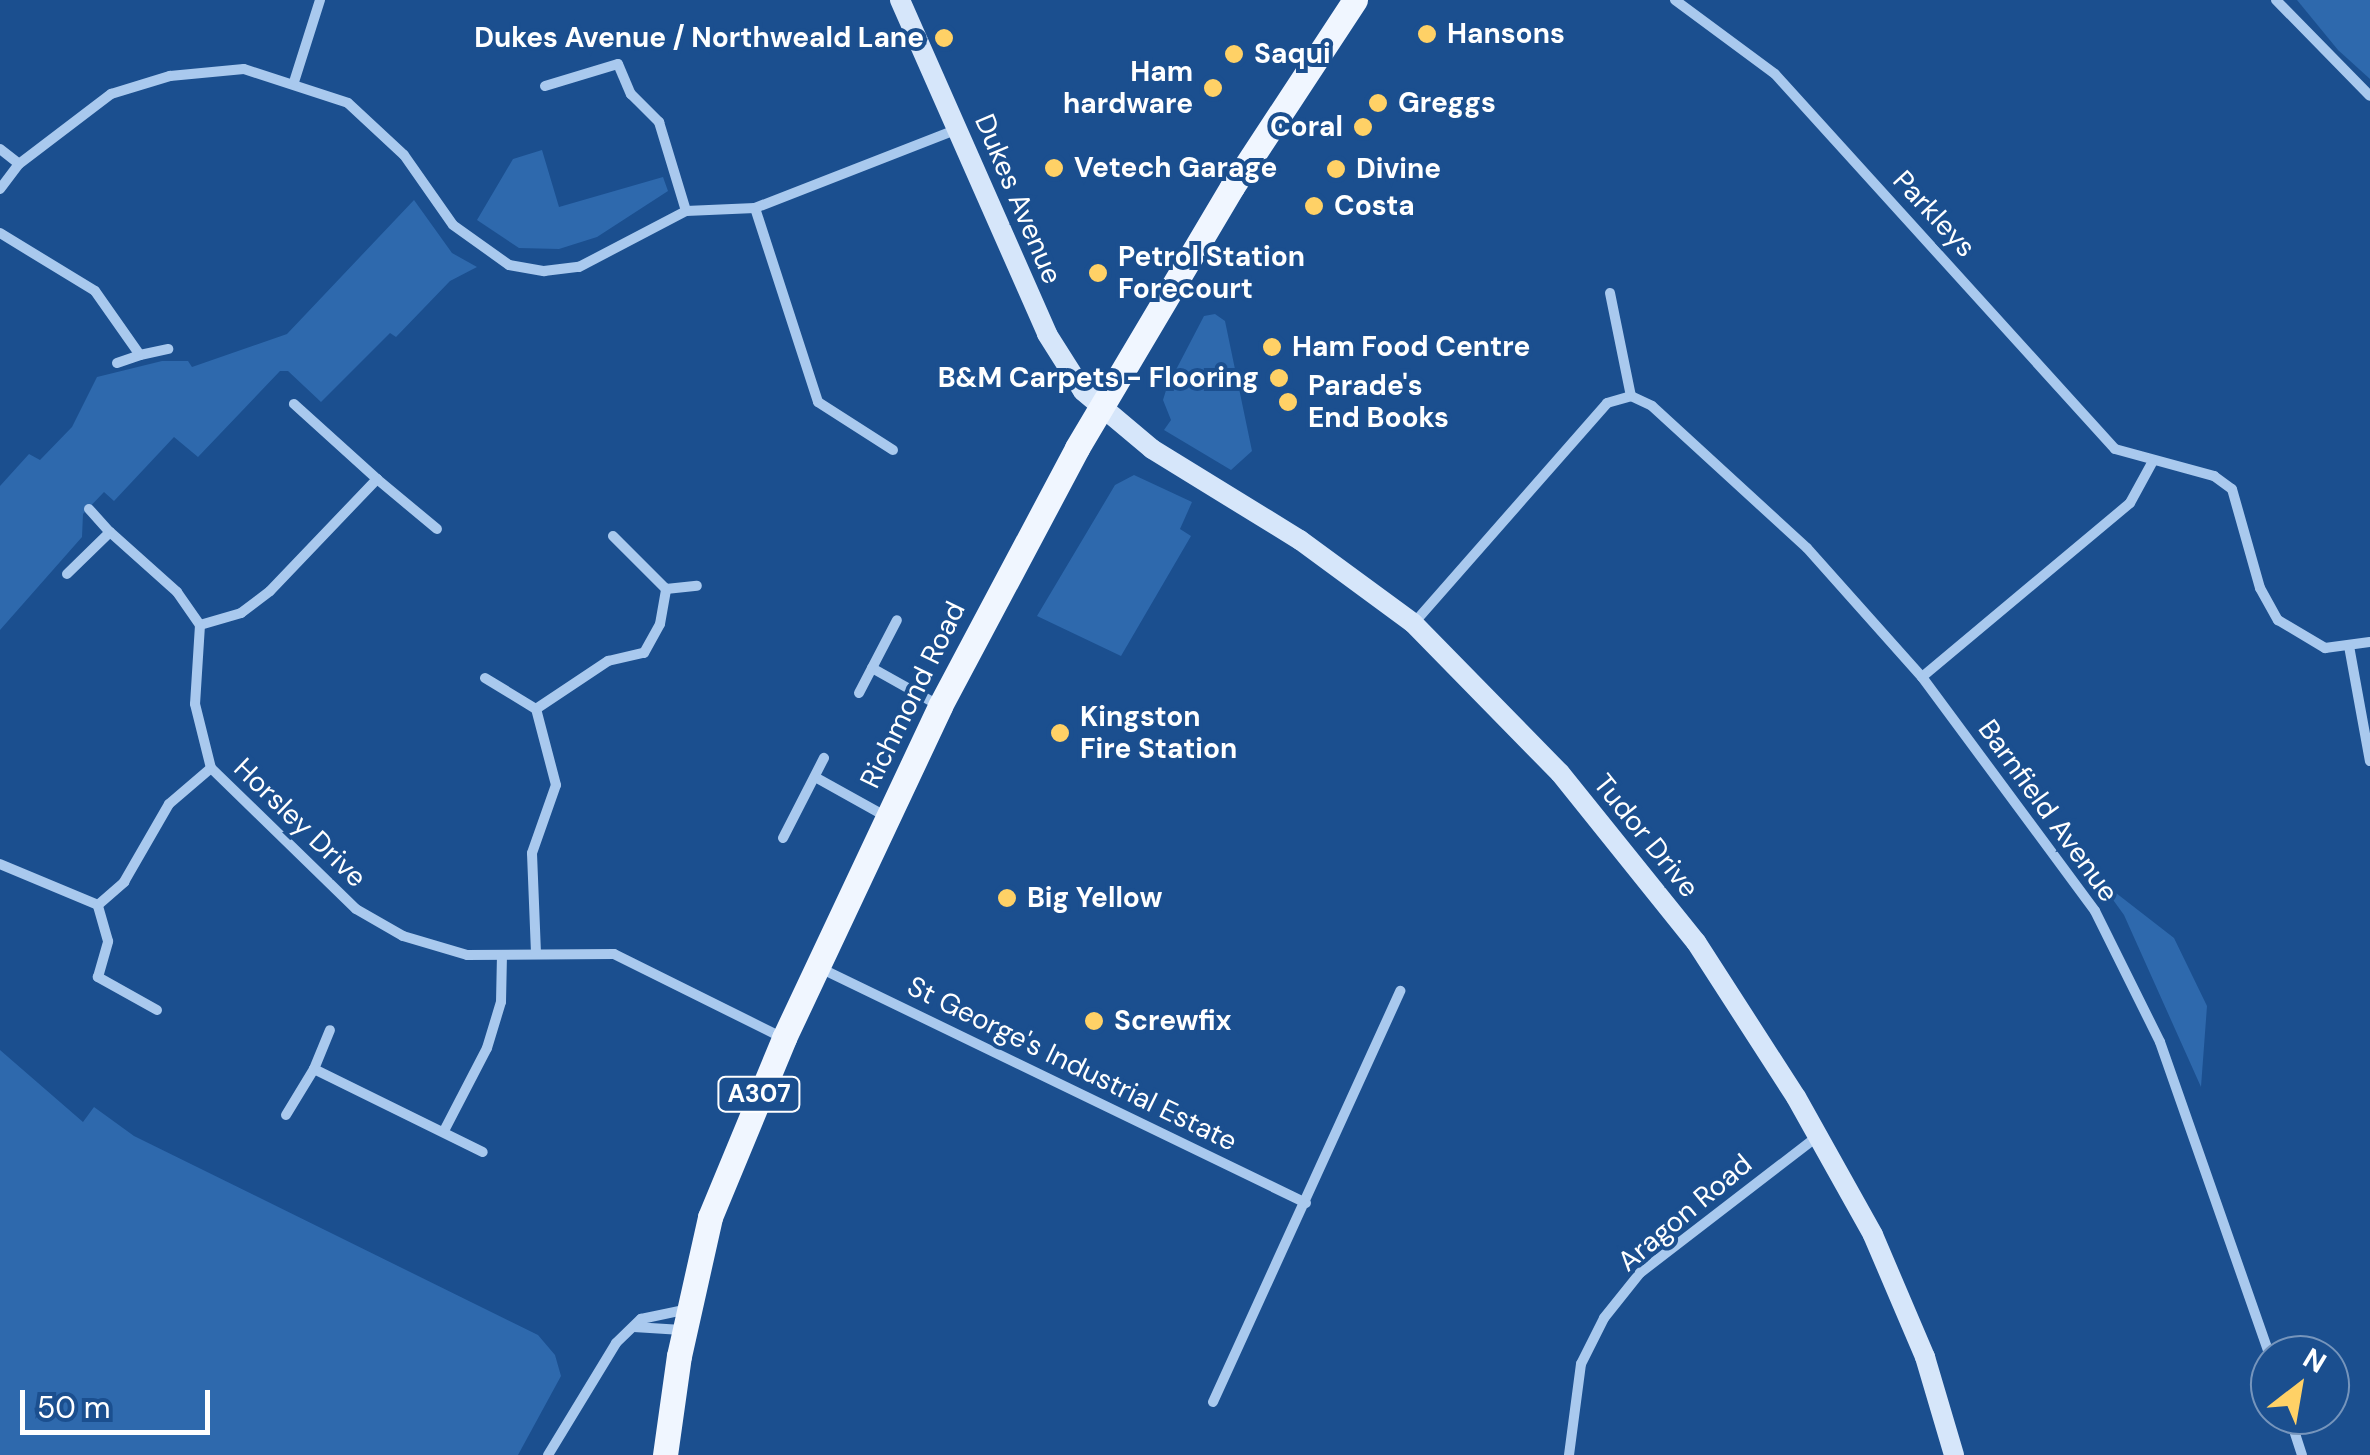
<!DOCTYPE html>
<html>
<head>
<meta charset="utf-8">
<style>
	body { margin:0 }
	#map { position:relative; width:2370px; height:1455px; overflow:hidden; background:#1b4f8f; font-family:"DM Sans",sans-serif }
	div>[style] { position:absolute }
	.green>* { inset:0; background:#2e69ad }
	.street>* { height:10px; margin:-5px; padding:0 5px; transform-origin:5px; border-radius:5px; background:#a9c9ee }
	.secondary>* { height:20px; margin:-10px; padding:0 10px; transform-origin:10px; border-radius:10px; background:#d6e6fa }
	.primary>* { height:25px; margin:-12.5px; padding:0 12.5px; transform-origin:12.5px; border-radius:12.5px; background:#f0f6ff }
	.dots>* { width:28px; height:28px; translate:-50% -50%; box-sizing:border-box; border:5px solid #1b4f8f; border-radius:50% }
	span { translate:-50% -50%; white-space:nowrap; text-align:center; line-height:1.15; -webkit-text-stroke:8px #1b4f8f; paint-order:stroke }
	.shield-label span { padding:2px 8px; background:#1b4f8f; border:2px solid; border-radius:8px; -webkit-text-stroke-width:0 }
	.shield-label { font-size:25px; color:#fff; font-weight:700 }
	.poi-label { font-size:28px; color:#fff; font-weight:700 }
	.left { translate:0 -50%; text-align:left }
	.right { translate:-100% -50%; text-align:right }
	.street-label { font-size:28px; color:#fff }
	.north { position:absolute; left:2250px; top:1335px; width:100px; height:100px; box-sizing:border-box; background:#1b4f8f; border:2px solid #7695bc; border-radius:50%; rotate:31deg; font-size:28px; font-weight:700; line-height:40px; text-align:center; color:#fff }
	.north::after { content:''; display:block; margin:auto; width:35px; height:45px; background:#ffd166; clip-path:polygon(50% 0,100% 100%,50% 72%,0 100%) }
	.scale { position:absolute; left:20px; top:1390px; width:190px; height:45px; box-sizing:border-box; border:5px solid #fff; border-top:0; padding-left:12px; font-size:30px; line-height:35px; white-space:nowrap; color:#fff; -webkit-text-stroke:8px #1b4f8f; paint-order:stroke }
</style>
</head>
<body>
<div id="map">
	<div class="green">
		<i style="clip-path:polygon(2297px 0,2370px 0,2370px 79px,2338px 50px)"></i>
		<i style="clip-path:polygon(542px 150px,559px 207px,663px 177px,668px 191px,597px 237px,559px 249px,519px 248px,477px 220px,513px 159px)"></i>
		<i style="clip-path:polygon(414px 200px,452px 253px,477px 267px,450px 281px,396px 337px,390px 333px,321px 402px,288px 371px,280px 371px,198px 457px,174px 437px,114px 501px,104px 492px,83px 514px,82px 537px,0 630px,0 486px,29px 454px,40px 460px,72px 427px,97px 377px,162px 361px,188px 361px,192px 367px,287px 334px)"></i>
		<i style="clip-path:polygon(1215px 314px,1225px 321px,1252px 451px,1231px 470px,1164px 430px,1171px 420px,1163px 400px,1167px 387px,1204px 316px)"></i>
		<i style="clip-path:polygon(1134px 475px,1192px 502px,1180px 529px,1191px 536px,1121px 656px,1037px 616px,1115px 485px)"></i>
		<i style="clip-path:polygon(2098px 879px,2174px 938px,2207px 1006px,2201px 1087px,2124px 915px)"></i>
		<i style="clip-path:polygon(0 1050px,83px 1122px,94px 1107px,134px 1136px,538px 1335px,555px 1355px,561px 1376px,518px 1455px,0 1455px)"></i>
	</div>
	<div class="street">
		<i style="left:1675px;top:0;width:124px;rotate:36.5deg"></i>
		<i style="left:1775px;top:74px;width:506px;rotate:47.8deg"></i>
		<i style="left:2115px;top:449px;width:103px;rotate:15.3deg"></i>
		<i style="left:2214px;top:476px;width:22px;rotate:36deg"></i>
		<i style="left:2232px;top:489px;width:103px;rotate:74.2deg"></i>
		<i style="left:2260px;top:588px;width:37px;rotate:61deg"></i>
		<i style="left:2278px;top:620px;width:55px;rotate:30.8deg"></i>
		<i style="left:2325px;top:648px;width:45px;rotate:-7.6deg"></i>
		<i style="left:2276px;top:0;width:134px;rotate:45.6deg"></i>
		<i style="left:294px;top:82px;width:86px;rotate:-72.4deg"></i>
		<i style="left:545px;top:86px;width:76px;rotate:-16.8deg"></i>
		<i style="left:618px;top:64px;width:33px;rotate:67deg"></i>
		<i style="left:631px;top:94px;width:40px;rotate:45deg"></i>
		<i style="left:659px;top:122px;width:93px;rotate:73.1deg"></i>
		<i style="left:0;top:149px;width:24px;rotate:38deg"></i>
		<i style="left:0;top:189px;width:31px;rotate:-53deg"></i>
		<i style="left:19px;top:164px;width:116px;rotate:-37.3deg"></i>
		<i style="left:111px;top:94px;width:62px;rotate:-17deg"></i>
		<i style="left:170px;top:76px;width:74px;rotate:-5.4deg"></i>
		<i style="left:244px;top:69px;width:109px;rotate:18.1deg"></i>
		<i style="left:348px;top:103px;width:76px;rotate:42.9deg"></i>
		<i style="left:404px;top:155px;width:85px;rotate:55deg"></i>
		<i style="left:453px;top:225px;width:69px;rotate:35.5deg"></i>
		<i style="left:509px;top:265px;width:36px;rotate:10deg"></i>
		<i style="left:544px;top:271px;width:35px;rotate:-7deg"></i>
		<i style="left:579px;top:267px;width:121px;rotate:-27.6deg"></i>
		<i style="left:686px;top:211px;width:69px;rotate:-2.5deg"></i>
		<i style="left:755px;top:208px;width:218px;rotate:-21.3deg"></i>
		<i style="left:755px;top:208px;width:204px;rotate:72deg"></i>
		<i style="left:818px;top:402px;width:89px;rotate:32.6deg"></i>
		<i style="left:0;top:233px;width:111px;rotate:31.4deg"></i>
		<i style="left:95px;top:291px;width:78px;rotate:54.9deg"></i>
		<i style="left:140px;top:355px;width:29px;rotate:-12deg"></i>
		<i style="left:1610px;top:293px;width:105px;rotate:78.5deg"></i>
		<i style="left:117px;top:363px;width:24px;rotate:-19deg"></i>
		<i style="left:377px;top:479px;width:78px;rotate:39.8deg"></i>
		<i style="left:89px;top:509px;width:31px;rotate:48deg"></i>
		<i style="left:67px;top:574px;width:60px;rotate:-44.3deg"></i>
		<i style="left:110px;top:532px;width:90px;rotate:41.8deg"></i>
		<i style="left:177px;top:592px;width:40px;rotate:55.1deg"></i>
		<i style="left:200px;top:625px;width:79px;rotate:93.6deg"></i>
		<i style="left:195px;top:704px;width:66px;rotate:76deg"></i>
		<i style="left:211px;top:768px;width:202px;rotate:44.2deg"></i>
		<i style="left:356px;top:909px;width:54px;rotate:29.9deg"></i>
		<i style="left:403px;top:936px;width:67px;rotate:16.5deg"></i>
		<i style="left:467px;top:955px;width:147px;rotate:-0.4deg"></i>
		<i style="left:614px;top:954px;width:186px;rotate:26.4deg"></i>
		<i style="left:666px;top:589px;width:31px;rotate:-6deg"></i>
		<i style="left:1414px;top:623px;width:293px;rotate:-48.7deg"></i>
		<i style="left:1607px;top:403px;width:25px;rotate:-16deg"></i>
		<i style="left:1631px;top:396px;width:23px;rotate:25deg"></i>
		<i style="left:1652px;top:406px;width:210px;rotate:42.5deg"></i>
		<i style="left:1807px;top:548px;width:173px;rotate:48.3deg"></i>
		<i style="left:1922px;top:677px;width:291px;rotate:53.5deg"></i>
		<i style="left:2095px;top:911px;width:146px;rotate:63.6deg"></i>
		<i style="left:2160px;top:1042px;width:333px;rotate:70.7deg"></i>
		<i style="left:200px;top:625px;width:43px;rotate:-16.3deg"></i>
		<i style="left:241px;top:613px;width:36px;rotate:-37deg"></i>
		<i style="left:270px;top:591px;width:155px;rotate:-46.3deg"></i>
		<i style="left:377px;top:479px;width:112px;rotate:-137.9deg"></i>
		<i style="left:2349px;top:646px;width:117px;rotate:79.7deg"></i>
		<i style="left:872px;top:668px;width:78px;rotate:29.2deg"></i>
		<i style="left:1922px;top:677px;width:271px;rotate:-39.9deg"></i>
		<i style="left:2130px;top:503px;width:48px;rotate:-61.3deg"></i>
		<i style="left:485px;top:678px;width:60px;rotate:31.3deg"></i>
		<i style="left:859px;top:693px;width:82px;rotate:-62.5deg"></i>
		<i style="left:815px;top:777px;width:82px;rotate:29.1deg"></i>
		<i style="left:783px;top:838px;width:90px;rotate:-62.9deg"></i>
		<i style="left:0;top:864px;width:106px;rotate:22.7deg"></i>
		<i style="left:536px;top:953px;width:100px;rotate:-92.3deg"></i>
		<i style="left:532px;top:853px;width:72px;rotate:-70.6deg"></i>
		<i style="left:556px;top:785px;width:79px;rotate:-104.7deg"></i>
		<i style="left:536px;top:709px;width:87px;rotate:-33.7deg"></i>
		<i style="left:608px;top:661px;width:37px;rotate:-13deg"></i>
		<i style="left:644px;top:653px;width:33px;rotate:-61deg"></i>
		<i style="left:660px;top:624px;width:36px;rotate:-80deg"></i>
		<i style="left:666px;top:589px;width:75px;rotate:-135deg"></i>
		<i style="left:818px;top:967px;width:542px;rotate:25.81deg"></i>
		<i style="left:157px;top:1010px;width:68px;rotate:-150.8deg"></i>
		<i style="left:98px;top:977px;width:37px;rotate:-74deg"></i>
		<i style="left:108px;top:941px;width:37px;rotate:-106deg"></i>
		<i style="left:98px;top:905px;width:35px;rotate:-41deg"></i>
		<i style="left:124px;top:882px;width:90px;rotate:-60deg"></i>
		<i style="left:169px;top:804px;width:55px;rotate:-40.6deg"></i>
		<i style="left:314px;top:1069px;width:42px;rotate:-67.7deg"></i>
		<i style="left:286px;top:1115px;width:54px;rotate:-58.7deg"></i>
		<i style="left:314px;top:1069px;width:188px;rotate:26.2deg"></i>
		<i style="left:445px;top:1129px;width:91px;rotate:-62.6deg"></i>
		<i style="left:487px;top:1048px;width:48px;rotate:-73.1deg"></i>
		<i style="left:501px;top:1002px;width:47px;rotate:-88.8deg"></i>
		<i style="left:634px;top:1327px;width:48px;rotate:3.6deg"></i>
		<i style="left:1213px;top:1402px;width:452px;rotate:-65.5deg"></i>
		<i style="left:2289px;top:1415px;width:42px;rotate:72deg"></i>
		<i style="left:548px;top:1455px;width:131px;rotate:-58.7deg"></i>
		<i style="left:616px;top:1343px;width:35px;rotate:-44deg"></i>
		<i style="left:641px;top:1319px;width:48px;rotate:-12deg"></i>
		<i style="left:1569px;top:1455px;width:92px;rotate:-82.5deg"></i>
		<i style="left:1581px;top:1364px;width:51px;rotate:-63.4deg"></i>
		<i style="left:1604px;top:1318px;width:58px;rotate:-51.3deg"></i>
		<i style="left:1640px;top:1273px;width:225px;rotate:-37.6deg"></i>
	</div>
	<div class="secondary">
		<i style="left:900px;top:0;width:365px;rotate:66.2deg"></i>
		<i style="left:1047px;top:334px;width:67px;rotate:57.7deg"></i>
		<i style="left:1083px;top:391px;width:90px;rotate:40deg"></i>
		<i style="left:1152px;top:449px;width:174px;rotate:31.6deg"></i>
		<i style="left:1300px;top:540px;width:140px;rotate:36.3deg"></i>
		<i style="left:1413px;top:623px;width:210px;rotate:45.6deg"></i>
		<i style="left:1560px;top:773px;width:217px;rotate:51.2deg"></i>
		<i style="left:1696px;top:942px;width:184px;rotate:57.2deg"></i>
		<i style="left:1796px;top:1097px;width:158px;rotate:60.8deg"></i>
		<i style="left:1873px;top:1235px;width:133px;rotate:66.9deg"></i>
		<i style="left:1925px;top:1357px;width:102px;rotate:73.5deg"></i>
	</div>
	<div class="primary">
		<i style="left:665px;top:1455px;width:100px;rotate:-82deg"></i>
		<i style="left:679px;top:1356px;width:142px;rotate:-77.4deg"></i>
		<i style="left:710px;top:1217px;width:194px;rotate:-67.5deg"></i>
		<i style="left:784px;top:1038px;width:367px;rotate:-64.8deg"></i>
		<i style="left:940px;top:706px;width:292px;rotate:-62deg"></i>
		<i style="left:1077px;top:448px;width:304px;rotate:-59.3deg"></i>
		<i style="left:1232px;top:187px;width:224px;rotate:-56.7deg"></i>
	</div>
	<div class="dots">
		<i style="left:1427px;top:34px;background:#ffd166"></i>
		<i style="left:944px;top:38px;background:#ffd166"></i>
		<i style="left:1234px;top:54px;background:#ffd166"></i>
		<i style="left:1213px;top:88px;background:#ffd166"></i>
		<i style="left:1378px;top:103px;background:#ffd166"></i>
		<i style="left:1363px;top:127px;background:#ffd166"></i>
		<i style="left:1054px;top:168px;background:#ffd166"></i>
		<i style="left:1336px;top:169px;background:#ffd166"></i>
		<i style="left:1314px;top:206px;background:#ffd166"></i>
		<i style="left:1098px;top:273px;background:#ffd166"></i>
		<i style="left:1272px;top:347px;background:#ffd166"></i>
		<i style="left:1279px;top:378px;background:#ffd166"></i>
		<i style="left:1288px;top:402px;background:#ffd166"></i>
		<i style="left:1060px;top:733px;background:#ffd166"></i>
		<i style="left:1007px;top:898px;background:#ffd166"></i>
		<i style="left:1094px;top:1021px;background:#ffd166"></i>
	</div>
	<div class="shield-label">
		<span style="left:759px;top:1094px">A307</span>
	</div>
	<div class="poi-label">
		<span class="left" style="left:1447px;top:34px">Hansons</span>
		<span class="right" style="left:924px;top:38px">Dukes Avenue / Northweald Lane</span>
		<span class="left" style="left:1254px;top:54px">Saqui</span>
		<span class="right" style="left:1193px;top:88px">Ham<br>hardware</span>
		<span class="left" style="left:1398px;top:103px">Greggs</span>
		<span class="right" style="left:1343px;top:127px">Coral</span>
		<span class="left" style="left:1074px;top:168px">Vetech Garage</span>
		<span class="left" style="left:1356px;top:169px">Divine</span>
		<span class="left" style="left:1334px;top:206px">Costa</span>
		<span class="left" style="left:1118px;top:273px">Petrol Station<br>Forecourt</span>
		<span class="left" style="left:1292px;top:347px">Ham Food Centre</span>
		<span class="right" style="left:1259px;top:378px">B&amp;M Carpets - Flooring</span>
		<span class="left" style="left:1308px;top:402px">Parade's<br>End Books</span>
		<span class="left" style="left:1080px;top:733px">Kingston<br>Fire Station</span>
		<span class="left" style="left:1027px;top:898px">Big Yellow</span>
		<span class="left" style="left:1114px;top:1021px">Screwfix</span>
	</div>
	<div class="street-label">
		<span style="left:1018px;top:199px;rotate:67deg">Dukes Avenue</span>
		<span style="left:1934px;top:214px;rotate:47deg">Parkleys</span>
		<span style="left:913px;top:695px;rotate:-64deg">Richmond Road</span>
		<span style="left:2048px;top:811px;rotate:54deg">Barnfield Avenue</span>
		<span style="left:300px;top:823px;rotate:44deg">Horsley Drive</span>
		<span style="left:1646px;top:836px;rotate:51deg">Tudor Drive</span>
		<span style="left:1072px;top:1064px;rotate:26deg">St George's Industrial Estate</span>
		<span style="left:1685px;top:1213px;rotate:-40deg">Aragon Road</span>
	</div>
	<div class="north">N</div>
	<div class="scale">50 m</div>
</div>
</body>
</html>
